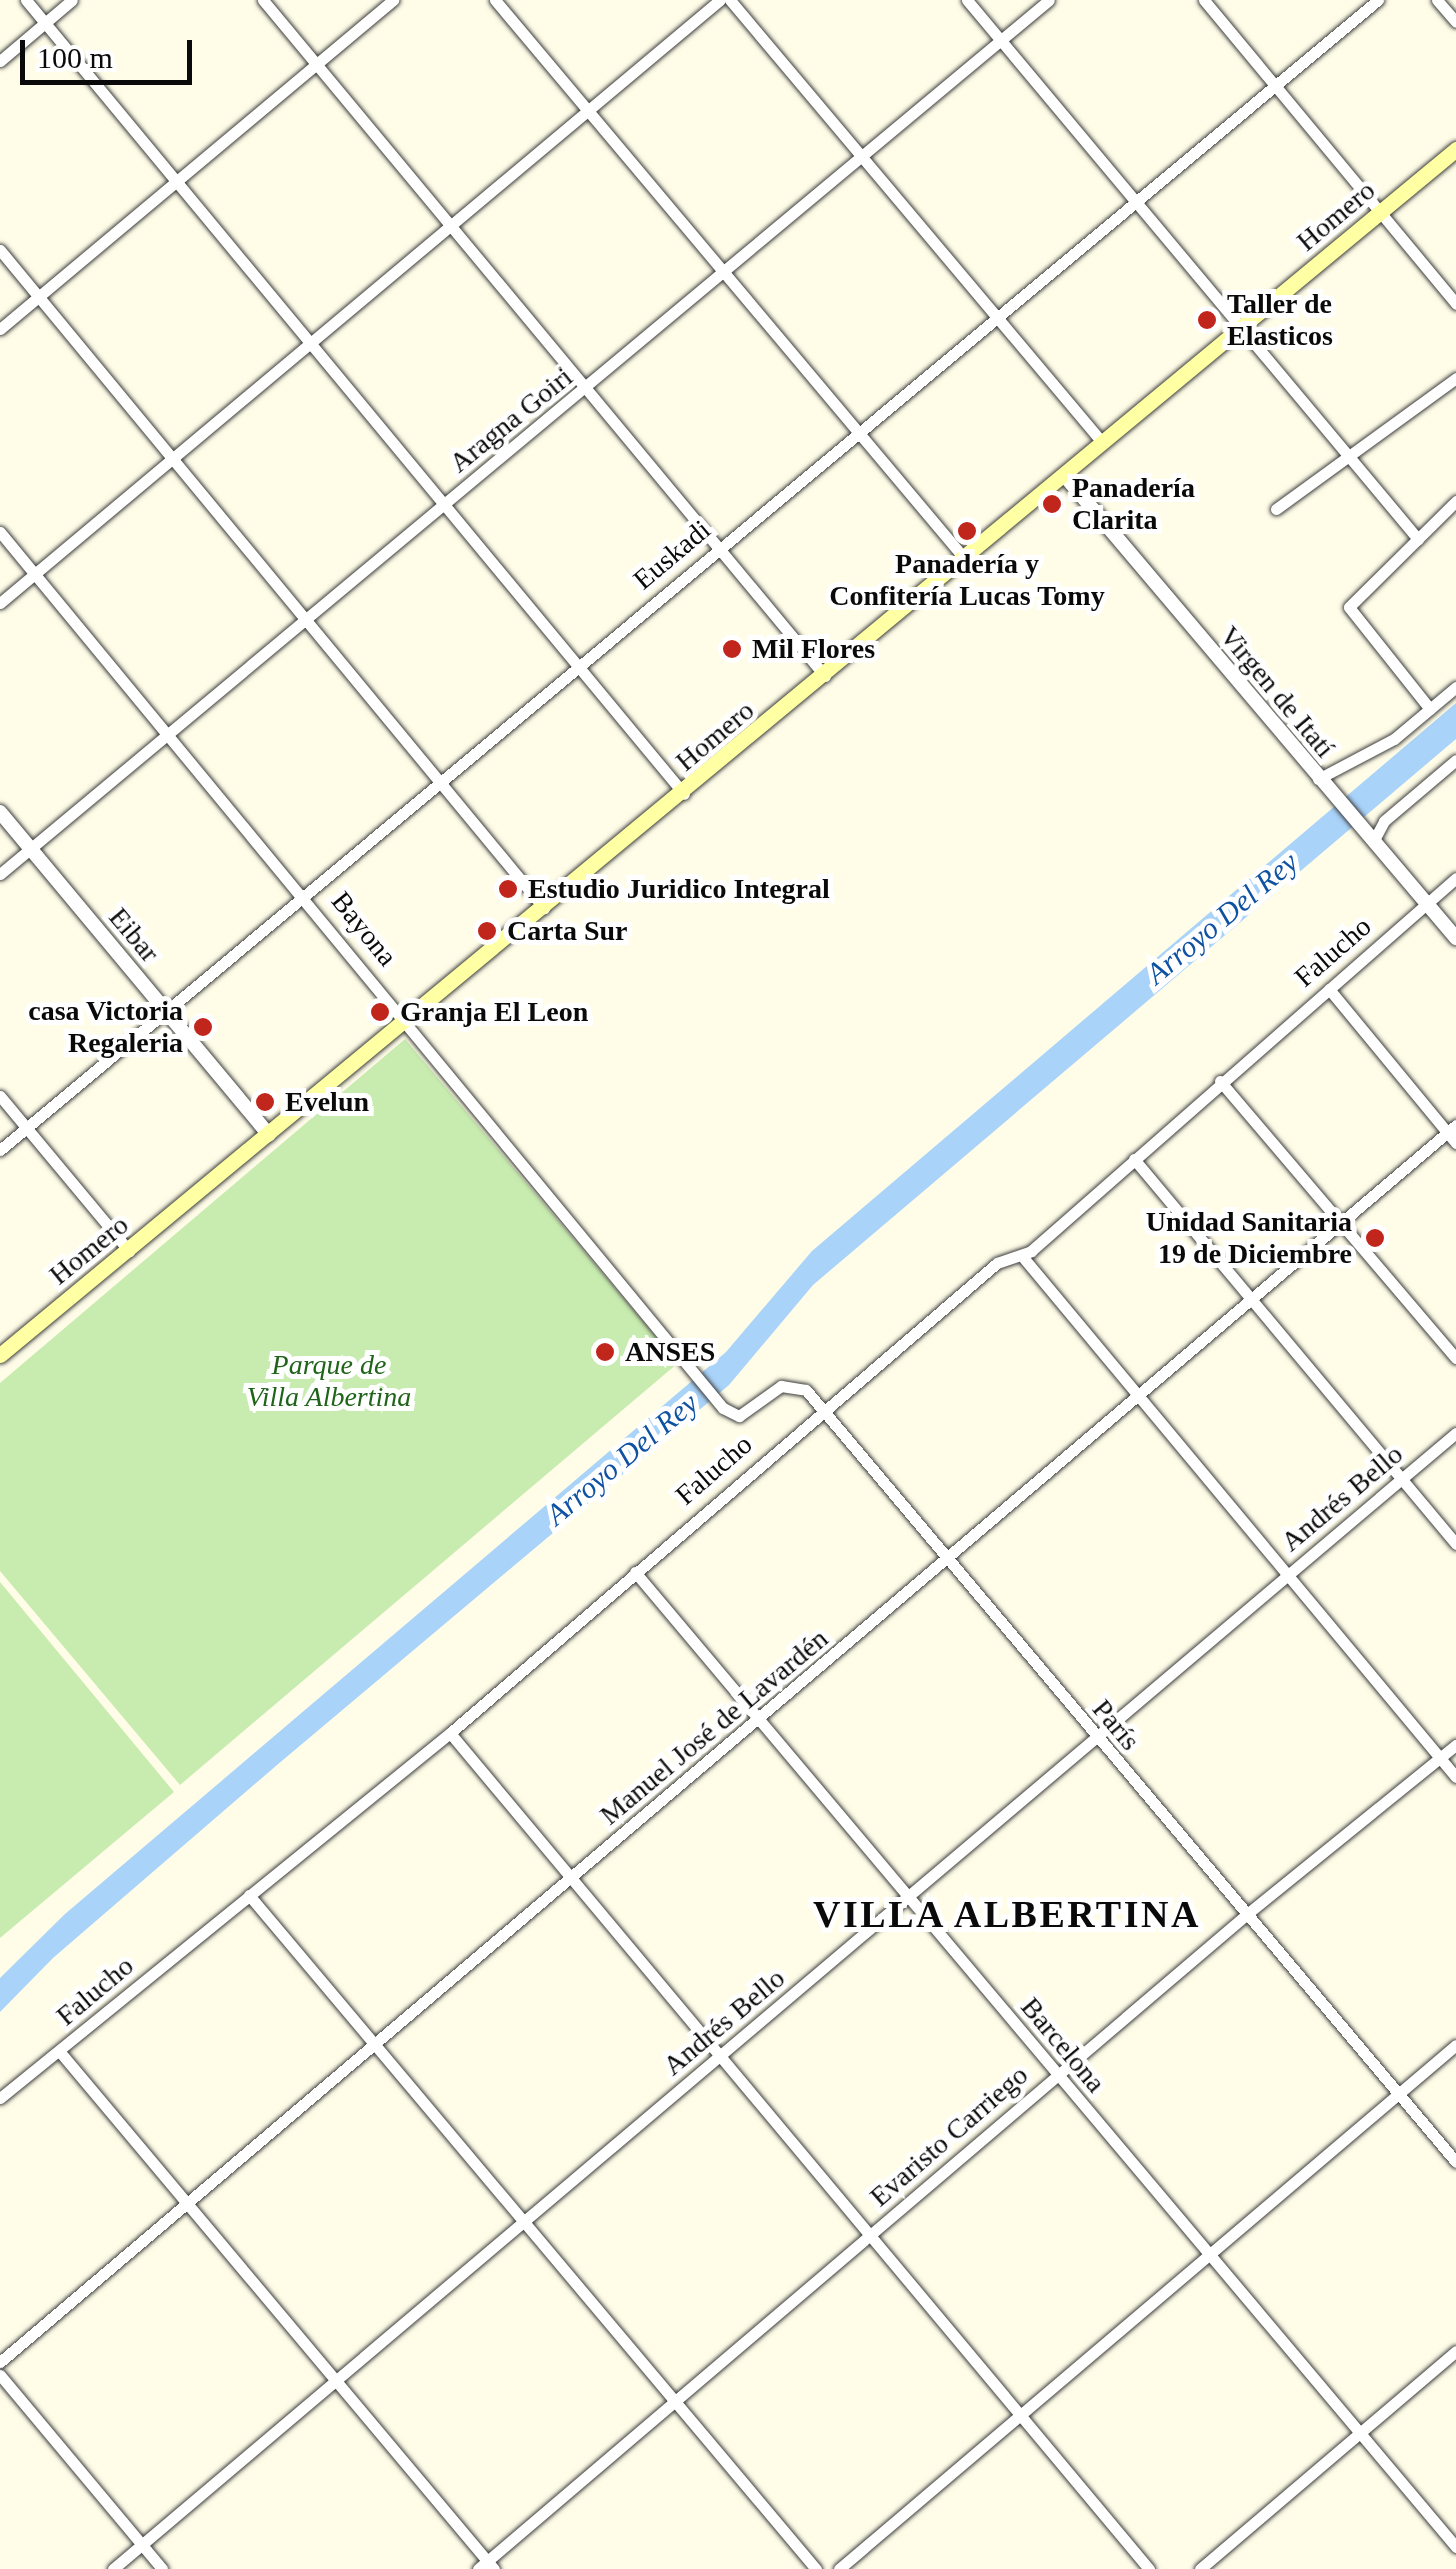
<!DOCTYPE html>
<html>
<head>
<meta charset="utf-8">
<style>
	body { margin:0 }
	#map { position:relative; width:1456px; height:2569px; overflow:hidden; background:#fffde8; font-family:"Times New Roman",serif }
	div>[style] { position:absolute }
	.green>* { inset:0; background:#c8ebb0 }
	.water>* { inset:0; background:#a9d3f9 }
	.roads { filter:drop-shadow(0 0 2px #3d3d3d) drop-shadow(0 0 2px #3d3d3d) }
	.minor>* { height:11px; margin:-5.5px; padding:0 5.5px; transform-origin:5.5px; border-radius:5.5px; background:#fff }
	.tertiary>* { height:14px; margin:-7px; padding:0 7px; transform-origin:7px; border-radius:7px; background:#fff }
	.secondary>* { height:15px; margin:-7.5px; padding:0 7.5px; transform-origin:7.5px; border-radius:7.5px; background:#ffffa3 }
	.dots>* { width:28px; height:28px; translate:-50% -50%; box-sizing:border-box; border:5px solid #fff; border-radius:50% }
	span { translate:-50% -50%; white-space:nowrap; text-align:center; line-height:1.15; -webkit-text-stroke:10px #fff; paint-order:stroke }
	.street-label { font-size:28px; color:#0a0a0a }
	.poi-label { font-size:28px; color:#0a0a0a; font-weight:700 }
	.left { translate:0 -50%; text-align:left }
	.right { translate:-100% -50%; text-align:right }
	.park-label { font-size:28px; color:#206419; font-style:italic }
	.water-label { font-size:30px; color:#0f52a1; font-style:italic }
	.district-label { font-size:38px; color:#0a0a0a; font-weight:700; letter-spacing:2.5px }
	.scale { position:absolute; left:20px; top:40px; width:172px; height:45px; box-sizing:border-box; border:5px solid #0a0a0a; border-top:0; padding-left:12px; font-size:30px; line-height:35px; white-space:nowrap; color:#0a0a0a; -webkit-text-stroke:8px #fff; paint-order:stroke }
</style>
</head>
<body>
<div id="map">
	<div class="green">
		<i style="clip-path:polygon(405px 1039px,678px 1363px,180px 1785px,0 1571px,0 1383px)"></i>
		<i style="clip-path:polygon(0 1582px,174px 1792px,0 1938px)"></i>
	</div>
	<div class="water">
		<i style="clip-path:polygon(1456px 703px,1456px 739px,813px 1285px,729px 1385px,277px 1765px,53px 1958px,0 2012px,0 1978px,65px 1914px,726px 1352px,812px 1251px)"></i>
	</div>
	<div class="roads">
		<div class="minor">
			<i style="left:26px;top:0;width:1031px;rotate:50.35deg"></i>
			<i style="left:263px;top:0;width:879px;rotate:50.26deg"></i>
			<i style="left:495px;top:0;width:729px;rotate:49.95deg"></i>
			<i style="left:730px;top:0;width:578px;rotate:49.92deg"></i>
			<i style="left:967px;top:0;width:703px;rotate:50.08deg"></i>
			<i style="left:1204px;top:0;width:395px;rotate:50.3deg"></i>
			<i style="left:1437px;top:0;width:29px;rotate:49deg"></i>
			<i style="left:0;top:61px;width:94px;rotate:-40.3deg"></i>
			<i style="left:0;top:250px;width:854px;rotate:50.42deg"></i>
			<i style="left:0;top:329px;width:513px;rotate:-39.93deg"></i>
			<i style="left:1276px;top:509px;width:223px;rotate:-36deg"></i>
			<i style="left:0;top:532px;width:1136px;rotate:50.47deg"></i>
			<i style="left:723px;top:1408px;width:18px;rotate:27deg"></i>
			<i style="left:739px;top:1416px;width:52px;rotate:-35.5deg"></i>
			<i style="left:781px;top:1386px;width:25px;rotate:9deg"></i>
			<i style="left:806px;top:1390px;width:1009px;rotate:49.9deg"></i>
			<i style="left:0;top:603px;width:939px;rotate:-39.95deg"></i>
			<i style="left:1430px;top:709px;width:130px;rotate:-128.5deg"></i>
			<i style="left:1349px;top:607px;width:151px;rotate:-44.7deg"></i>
			<i style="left:1318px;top:779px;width:86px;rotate:-27.8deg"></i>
			<i style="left:1394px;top:739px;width:81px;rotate:-40deg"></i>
			<i style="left:1374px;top:840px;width:21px;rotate:-62deg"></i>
			<i style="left:1384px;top:821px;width:94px;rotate:-40.3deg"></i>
			<i style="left:0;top:874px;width:1365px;rotate:-39.8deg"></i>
			<i style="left:1329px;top:989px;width:200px;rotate:50.5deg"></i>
			<i style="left:1220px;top:1081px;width:364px;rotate:49.6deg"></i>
			<i style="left:0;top:1096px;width:202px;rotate:50.2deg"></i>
			<i style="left:0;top:1150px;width:1795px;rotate:-39.85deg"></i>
			<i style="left:1134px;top:1159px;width:502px;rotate:50.09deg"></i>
			<i style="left:1022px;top:1256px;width:678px;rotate:50.21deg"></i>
			<i style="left:635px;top:1572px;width:1275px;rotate:49.9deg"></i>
			<i style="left:450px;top:1733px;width:1090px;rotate:50.1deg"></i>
			<i style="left:249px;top:1895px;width:881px;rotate:49.93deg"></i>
			<i style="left:60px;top:2052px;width:675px;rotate:49.99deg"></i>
			<i style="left:0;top:2098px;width:579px;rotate:-39.05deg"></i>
			<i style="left:450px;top:1733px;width:721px;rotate:-40.67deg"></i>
			<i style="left:997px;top:1263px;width:36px;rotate:-19deg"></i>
			<i style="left:1031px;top:1251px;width:565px;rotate:-41.27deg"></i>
			<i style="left:0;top:2362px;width:1911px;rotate:-40.35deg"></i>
			<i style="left:0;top:2375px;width:253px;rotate:50.1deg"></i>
			<i style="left:113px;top:2569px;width:1759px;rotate:-40.23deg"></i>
			<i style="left:478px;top:2569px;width:1010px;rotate:-40.42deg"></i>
			<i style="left:1247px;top:1914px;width:269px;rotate:-39deg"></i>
			<i style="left:839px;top:2569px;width:809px;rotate:-40.34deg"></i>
			<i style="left:1200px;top:2569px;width:336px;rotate:-40.4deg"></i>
		</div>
		<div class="tertiary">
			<i style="left:1064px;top:475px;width:607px;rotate:49.75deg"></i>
			<i style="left:0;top:812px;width:420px;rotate:50.2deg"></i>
		</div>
		<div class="secondary">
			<i style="left:0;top:1355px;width:1891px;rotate:-39.63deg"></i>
		</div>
	</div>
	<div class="dots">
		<i style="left:1207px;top:320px;background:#c1261c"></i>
		<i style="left:1052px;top:504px;background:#c1261c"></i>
		<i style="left:967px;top:531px;background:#c1261c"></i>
		<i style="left:732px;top:649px;background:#c1261c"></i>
		<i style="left:508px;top:889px;background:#c1261c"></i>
		<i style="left:487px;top:931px;background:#c1261c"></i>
		<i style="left:380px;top:1012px;background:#c1261c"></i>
		<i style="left:203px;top:1027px;background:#c1261c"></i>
		<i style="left:265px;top:1102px;background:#c1261c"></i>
		<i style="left:1375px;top:1238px;background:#c1261c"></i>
		<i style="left:605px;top:1352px;background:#c1261c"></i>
	</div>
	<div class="street-label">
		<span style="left:1336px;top:216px;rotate:-40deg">Homero</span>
		<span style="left:511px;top:420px;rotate:-39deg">Aragna Goiri</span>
		<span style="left:672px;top:555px;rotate:-40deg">Euskadi</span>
		<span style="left:1277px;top:692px;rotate:50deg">Virgen de Itatí</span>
		<span style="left:715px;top:736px;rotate:-40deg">Homero</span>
		<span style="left:364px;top:929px;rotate:51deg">Bayona</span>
		<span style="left:134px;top:935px;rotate:50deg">Eibar</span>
		<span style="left:1333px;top:952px;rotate:-41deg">Falucho</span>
		<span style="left:89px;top:1250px;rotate:-39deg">Homero</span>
		<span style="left:714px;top:1470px;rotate:-41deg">Falucho</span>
		<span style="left:1342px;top:1498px;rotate:-40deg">Andrés Bello</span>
		<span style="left:1116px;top:1725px;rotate:50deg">París</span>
		<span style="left:714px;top:1727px;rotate:-40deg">Manuel José de Lavardén</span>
		<span style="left:95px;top:1991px;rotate:-40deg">Falucho</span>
		<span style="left:724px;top:2022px;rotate:-40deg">Andrés Bello</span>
		<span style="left:1063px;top:2045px;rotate:50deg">Barcelona</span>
		<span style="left:949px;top:2136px;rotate:-41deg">Evaristo Carriego</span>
	</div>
	<div class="poi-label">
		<span class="left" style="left:1227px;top:320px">Taller de<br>Elasticos</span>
		<span class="left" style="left:1072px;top:504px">Panadería<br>Clarita</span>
		<span style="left:967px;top:580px">Panadería y<br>Confitería Lucas Tomy</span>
		<span class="left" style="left:752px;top:649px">Mil Flores</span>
		<span class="left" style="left:528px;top:889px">Estudio Juridico Integral</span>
		<span class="left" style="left:507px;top:931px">Carta Sur</span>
		<span class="right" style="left:183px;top:1027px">casa Victoria<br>Regaleria</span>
		<span class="left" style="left:400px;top:1012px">Granja El Leon</span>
		<span class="left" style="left:285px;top:1102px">Evelun</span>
		<span class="right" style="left:1352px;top:1238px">Unidad Sanitaria<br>19 de Diciembre</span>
		<span class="left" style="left:625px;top:1352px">ANSES</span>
	</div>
	<div class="park-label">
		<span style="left:329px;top:1381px">Parque de<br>Villa Albertina</span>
	</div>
	<div class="water-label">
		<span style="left:1222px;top:918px;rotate:-40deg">Arroyo Del Rey</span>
		<span style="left:622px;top:1459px;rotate:-40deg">Arroyo Del Rey</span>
	</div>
	<div class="district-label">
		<span style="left:1007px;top:1915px">VILLA ALBERTINA</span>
	</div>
	<div class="scale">100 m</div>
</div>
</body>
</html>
